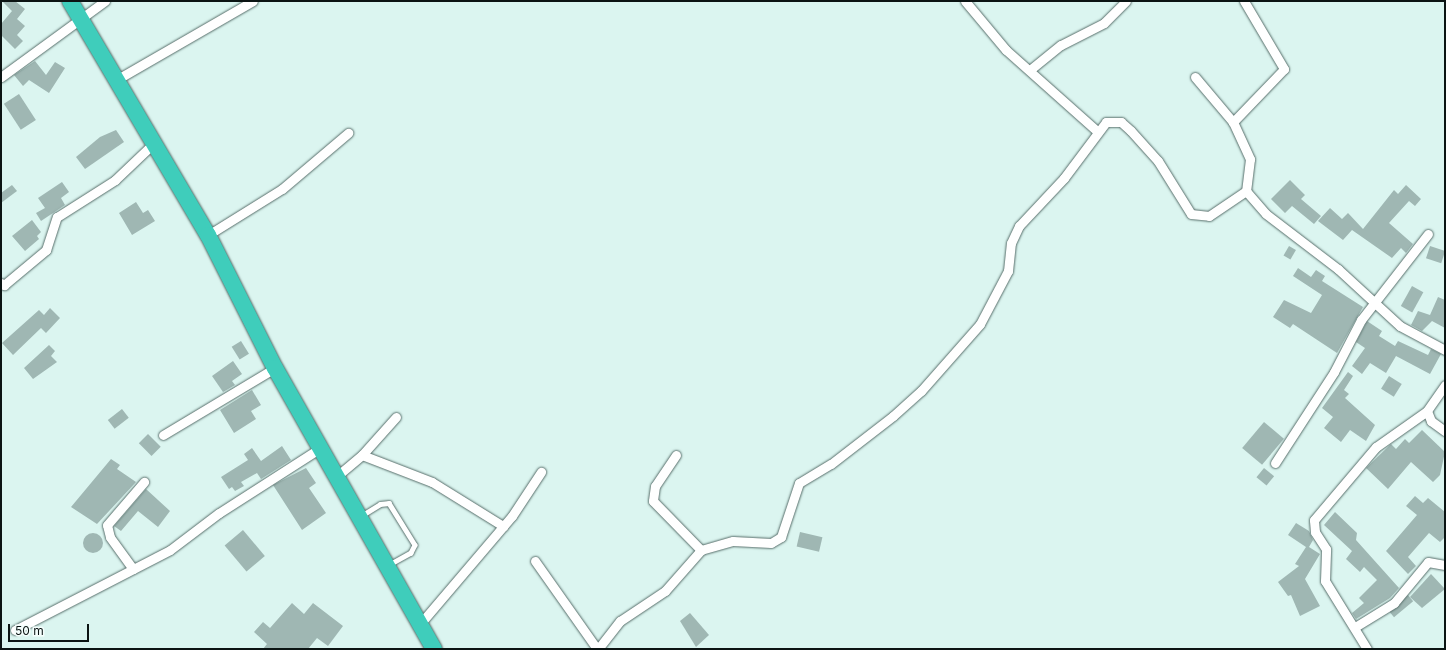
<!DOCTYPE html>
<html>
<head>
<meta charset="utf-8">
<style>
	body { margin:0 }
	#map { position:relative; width:1446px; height:650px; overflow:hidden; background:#dbf5f0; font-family:Inter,sans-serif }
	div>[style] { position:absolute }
	.building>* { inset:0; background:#9fb7b3; transform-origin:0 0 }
	.round { border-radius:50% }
	.roads { filter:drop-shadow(0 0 1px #576e6a) drop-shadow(0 0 1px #576e6a) }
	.lane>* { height:4.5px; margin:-2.25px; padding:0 2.25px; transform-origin:2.25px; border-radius:2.25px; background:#fff }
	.street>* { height:9px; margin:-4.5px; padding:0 4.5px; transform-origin:4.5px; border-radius:4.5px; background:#fff }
	.highway>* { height:16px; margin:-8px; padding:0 8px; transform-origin:8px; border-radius:8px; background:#3fcdbb }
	span { translate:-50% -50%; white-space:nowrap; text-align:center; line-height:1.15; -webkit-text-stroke:4px #f4fefc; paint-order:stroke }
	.frame { position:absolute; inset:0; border:2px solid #0b1413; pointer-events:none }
	.scale { position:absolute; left:8px; top:624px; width:81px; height:18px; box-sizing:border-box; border:2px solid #0b1413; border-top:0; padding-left:5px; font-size:12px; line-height:14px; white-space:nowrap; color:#0b1413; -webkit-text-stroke:3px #f4fefc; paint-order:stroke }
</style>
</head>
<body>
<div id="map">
	<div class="building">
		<i style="clip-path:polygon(2px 1px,15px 1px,25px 9px,17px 19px,25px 26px,17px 35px,23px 41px,15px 49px,1px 35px,1px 24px,12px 11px)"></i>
		<i style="clip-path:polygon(35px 61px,46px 75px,55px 62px,65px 68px,49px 93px,29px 80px,23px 86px,14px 75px)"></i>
		<i style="left:19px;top:94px;width:31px;height:18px;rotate:57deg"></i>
		<i style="clip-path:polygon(116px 130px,124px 142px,85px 169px,76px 157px,100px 137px)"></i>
		<i style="clip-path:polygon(1290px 180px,1305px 195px,1301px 199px,1321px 216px,1314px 224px,1292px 206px,1285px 213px,1271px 199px)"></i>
		<i style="clip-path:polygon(62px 182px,69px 192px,61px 198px,65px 205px,41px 221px,36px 213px,45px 208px,38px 198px)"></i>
		<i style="clip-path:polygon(12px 185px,17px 191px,1px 203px,1px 193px)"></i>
		<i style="clip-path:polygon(1406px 185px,1421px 199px,1415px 206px,1409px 201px,1389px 223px,1413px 244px,1406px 253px,1401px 248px,1392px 258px,1352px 230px,1343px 240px,1318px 221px,1330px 208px,1342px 219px,1348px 213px,1363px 229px,1394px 190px,1398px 194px)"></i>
		<i style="clip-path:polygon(136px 202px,143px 213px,148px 210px,155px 221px,132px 235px,119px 213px)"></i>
		<i style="clip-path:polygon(32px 220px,41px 232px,37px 236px,39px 239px,25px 251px,12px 236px)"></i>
		<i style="left:1289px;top:246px;width:8px;height:11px;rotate:30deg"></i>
		<i style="left:1430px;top:246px;width:16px;height:13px;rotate:18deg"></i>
		<i style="clip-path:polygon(1298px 268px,1311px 277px,1316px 270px,1325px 276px,1322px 281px,1363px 307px,1337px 353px,1293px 324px,1290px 328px,1273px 317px,1284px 300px,1311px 313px,1322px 295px,1293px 276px)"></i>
		<i style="left:1412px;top:286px;width:13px;height:23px;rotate:29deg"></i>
		<i style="clip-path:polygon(1438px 297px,1445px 300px,1445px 328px,1432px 321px,1422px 331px,1411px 325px,1418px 311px,1430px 315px)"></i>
		<i style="clip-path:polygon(50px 308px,60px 318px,46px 333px,41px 328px,13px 355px,2px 343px,39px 310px,44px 315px)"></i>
		<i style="clip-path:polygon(1367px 321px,1382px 331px,1379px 336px,1395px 346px,1398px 341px,1428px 355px,1431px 349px,1441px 354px,1430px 374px,1396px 356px,1386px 373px,1370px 363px,1362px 374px,1352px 366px,1365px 348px,1356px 342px)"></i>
		<i style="left:241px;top:341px;width:15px;height:11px;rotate:58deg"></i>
		<i style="clip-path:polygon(49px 345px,55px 351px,51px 356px,57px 362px,33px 379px,24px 368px)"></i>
		<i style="clip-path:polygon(233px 361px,242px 374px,232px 381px,235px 385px,223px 392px,212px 376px)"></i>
		<i style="clip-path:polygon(1348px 372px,1353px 376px,1344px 390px,1349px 394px,1345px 398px,1375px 425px,1366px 441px,1350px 430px,1341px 442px,1324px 428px,1333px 417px,1322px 408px)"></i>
		<i style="left:1389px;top:376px;width:15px;height:15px;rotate:32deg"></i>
		<i style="clip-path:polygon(252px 390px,261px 405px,251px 411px,256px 419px,234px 433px,220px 410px)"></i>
		<i style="left:122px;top:409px;width:11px;height:18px;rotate:52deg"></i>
		<i style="left:1264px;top:422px;width:26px;height:34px;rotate:40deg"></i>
		<i style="clip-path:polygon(1422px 430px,1445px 452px,1440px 475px,1433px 482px,1411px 462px,1388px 489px,1366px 468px,1391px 444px,1396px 449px,1405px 439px,1409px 443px)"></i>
		<i style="left:148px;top:434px;width:18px;height:13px;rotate:45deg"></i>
		<i style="clip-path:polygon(282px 446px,291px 460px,261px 479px,257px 473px,241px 482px,244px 486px,235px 491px,232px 487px,229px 489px,221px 477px,248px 460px,244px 454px,252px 448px,261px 461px)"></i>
		<i style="clip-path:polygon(111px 459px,120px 465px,117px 469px,136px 482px,97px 524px,71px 507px)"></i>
		<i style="clip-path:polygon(306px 468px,316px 483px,309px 488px,326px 513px,302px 530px,273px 485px)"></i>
		<i style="left:1264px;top:468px;width:13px;height:12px;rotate:39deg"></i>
		<i style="clip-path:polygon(146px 489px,170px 511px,158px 527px,138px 511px,121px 531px,114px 526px)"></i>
		<i style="clip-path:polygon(1415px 496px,1423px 503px,1428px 498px,1445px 512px,1445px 537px,1440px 542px,1429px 533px,1408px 557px,1416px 566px,1408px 574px,1386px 551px,1417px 515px,1406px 506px)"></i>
		<i style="clip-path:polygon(1335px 512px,1357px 533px,1356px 540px,1399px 588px,1390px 598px,1356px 619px,1352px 613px,1364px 603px,1359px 598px,1377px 580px,1364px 567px,1360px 572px,1346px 559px,1352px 551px,1324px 525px)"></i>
		<i style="clip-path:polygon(1296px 523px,1309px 531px,1313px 540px,1309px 547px,1320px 554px,1305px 579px,1320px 606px,1300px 616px,1291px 595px,1288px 596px,1278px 582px,1299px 566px,1295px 564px,1306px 547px,1288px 535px)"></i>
		<i style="left:243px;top:530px;width:34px;height:24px;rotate:50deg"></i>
		<i style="left:800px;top:532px;width:23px;height:15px;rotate:13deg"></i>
		<i class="round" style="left:83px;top:533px;width:20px;height:20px"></i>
		<i style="clip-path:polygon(1431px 574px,1445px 589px,1422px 608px,1410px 597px)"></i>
		<i style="left:1408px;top:595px;width:8px;height:25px;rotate:50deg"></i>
		<i style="clip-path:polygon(292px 603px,304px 614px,313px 603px,343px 626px,328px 646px,317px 638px,308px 649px,263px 649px,267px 644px,254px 632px,263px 622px,270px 628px)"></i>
		<i style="clip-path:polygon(690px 613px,709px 635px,696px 647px,680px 621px)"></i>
	</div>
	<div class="roads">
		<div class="lane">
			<i style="left:361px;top:516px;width:22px;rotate:-32deg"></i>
			<i style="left:380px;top:504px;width:9px;rotate:-6deg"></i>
			<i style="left:389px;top:503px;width:49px;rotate:58.2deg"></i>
			<i style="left:415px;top:545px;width:9px;rotate:117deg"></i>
			<i style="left:411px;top:553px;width:25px;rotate:151deg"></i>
		</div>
		<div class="street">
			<i style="left:965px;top:1px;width:64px;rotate:50.1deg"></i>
			<i style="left:1006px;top:50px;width:122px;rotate:41.7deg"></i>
			<i style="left:1244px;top:1px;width:79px;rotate:59.5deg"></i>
			<i style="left:1284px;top:69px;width:74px;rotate:133.9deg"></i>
			<i style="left:1233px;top:122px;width:41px;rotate:65.3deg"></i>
			<i style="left:1250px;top:159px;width:32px;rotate:97deg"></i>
			<i style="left:1031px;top:69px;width:38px;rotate:-39deg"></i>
			<i style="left:1061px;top:45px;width:48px;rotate:-27.1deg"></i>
			<i style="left:1104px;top:23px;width:31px;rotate:-45deg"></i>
			<i style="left:1px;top:77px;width:129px;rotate:-36.2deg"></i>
			<i style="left:1195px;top:77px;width:59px;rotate:49.8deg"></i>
			<i style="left:116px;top:80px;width:158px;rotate:-30deg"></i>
			<i style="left:208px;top:235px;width:87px;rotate:-31.9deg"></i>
			<i style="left:282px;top:189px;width:87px;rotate:-40.3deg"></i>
			<i style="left:1px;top:283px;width:4px;rotate:34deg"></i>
			<i style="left:4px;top:285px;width:55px;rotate:-39.8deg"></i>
			<i style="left:46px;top:250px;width:35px;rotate:-72deg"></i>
			<i style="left:57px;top:217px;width:69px;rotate:-32.5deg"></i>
			<i style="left:115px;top:180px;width:54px;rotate:-43.5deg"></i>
			<i style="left:1445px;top:385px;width:32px;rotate:125deg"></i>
			<i style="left:1427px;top:411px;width:11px;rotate:68deg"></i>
			<i style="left:1431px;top:421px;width:17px;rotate:36deg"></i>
			<i style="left:163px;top:435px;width:131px;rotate:-30.9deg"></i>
			<i style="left:362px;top:455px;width:75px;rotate:21.1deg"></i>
			<i style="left:432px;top:482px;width:84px;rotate:31.8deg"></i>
			<i style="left:676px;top:455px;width:37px;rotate:124deg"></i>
			<i style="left:655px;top:486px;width:15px;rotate:98deg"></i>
			<i style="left:653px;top:501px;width:69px;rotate:45.6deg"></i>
			<i style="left:1275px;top:463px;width:108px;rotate:-57deg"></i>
			<i style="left:1334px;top:372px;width:59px;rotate:-62.6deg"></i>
			<i style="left:1361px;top:320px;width:109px;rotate:-52.1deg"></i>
			<i style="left:337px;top:476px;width:33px;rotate:-40deg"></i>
			<i style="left:362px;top:455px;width:51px;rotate:-48.2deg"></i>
			<i style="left:535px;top:561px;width:108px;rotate:54.8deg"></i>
			<i style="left:133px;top:569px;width:39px;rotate:-126deg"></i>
			<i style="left:110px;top:537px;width:12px;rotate:-104deg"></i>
			<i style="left:107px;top:525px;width:57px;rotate:-49.3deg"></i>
			<i style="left:420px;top:624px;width:142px;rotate:-49.6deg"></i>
			<i style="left:512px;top:516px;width:53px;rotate:-56.6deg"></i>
			<i style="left:1355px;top:627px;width:46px;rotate:-31.6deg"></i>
			<i style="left:1394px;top:603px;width:53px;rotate:-50.3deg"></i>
			<i style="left:1428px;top:562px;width:17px;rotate:10deg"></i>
			<i style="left:15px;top:630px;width:174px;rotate:-27.3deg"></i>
			<i style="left:170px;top:550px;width:61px;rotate:-37.1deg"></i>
			<i style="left:219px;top:513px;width:122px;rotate:-32.7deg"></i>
			<i style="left:598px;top:649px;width:36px;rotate:-52deg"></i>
			<i style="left:620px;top:621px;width:54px;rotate:-33.7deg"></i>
			<i style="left:665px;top:591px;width:55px;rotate:-48.7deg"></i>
			<i style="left:701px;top:550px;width:33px;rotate:-16deg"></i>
			<i style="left:733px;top:541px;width:38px;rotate:3deg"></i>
			<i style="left:771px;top:543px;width:12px;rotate:-31deg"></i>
			<i style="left:781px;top:537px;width:57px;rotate:-71.6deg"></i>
			<i style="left:799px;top:483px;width:37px;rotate:-31deg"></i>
			<i style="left:831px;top:464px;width:78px;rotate:-37.7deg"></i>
			<i style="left:893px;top:416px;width:38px;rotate:-42deg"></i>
			<i style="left:921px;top:391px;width:89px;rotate:-48.6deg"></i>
			<i style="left:980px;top:324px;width:60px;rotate:-62.2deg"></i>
			<i style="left:1008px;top:271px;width:28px;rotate:-84deg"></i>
			<i style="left:1011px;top:243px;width:19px;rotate:-65deg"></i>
			<i style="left:1019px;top:226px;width:66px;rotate:-46.8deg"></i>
			<i style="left:1064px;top:178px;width:70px;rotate:-53.1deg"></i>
			<i style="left:1106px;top:122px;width:15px"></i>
			<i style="left:1121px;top:122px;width:13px;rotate:42deg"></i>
			<i style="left:1131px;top:131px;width:40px;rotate:48deg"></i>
			<i style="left:1158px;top:161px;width:62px;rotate:58.1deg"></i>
			<i style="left:1191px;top:214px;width:18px;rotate:6deg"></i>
			<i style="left:1209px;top:216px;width:45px;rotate:-34deg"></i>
			<i style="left:1246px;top:191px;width:30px;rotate:49deg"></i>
			<i style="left:1266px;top:214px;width:91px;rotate:37.4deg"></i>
			<i style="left:1338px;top:269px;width:84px;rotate:42.6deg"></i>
			<i style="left:1400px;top:326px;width:51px;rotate:28.1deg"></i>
			<i style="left:1367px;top:649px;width:80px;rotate:-121.7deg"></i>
			<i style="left:1325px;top:581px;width:32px;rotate:-88deg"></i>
			<i style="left:1326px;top:549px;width:20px;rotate:-123deg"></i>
			<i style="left:1315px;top:532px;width:12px;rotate:-95deg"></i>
			<i style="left:1314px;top:520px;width:96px;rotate:-49.7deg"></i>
			<i style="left:1376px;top:447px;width:62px;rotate:-35.2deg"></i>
		</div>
		<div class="highway">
			<i style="left:70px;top:1px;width:272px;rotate:59.5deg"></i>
			<i style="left:208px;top:235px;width:149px;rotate:63.3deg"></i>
			<i style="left:275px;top:368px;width:323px;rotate:60.5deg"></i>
		</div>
	</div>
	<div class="frame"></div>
	<div class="scale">50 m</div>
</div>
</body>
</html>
